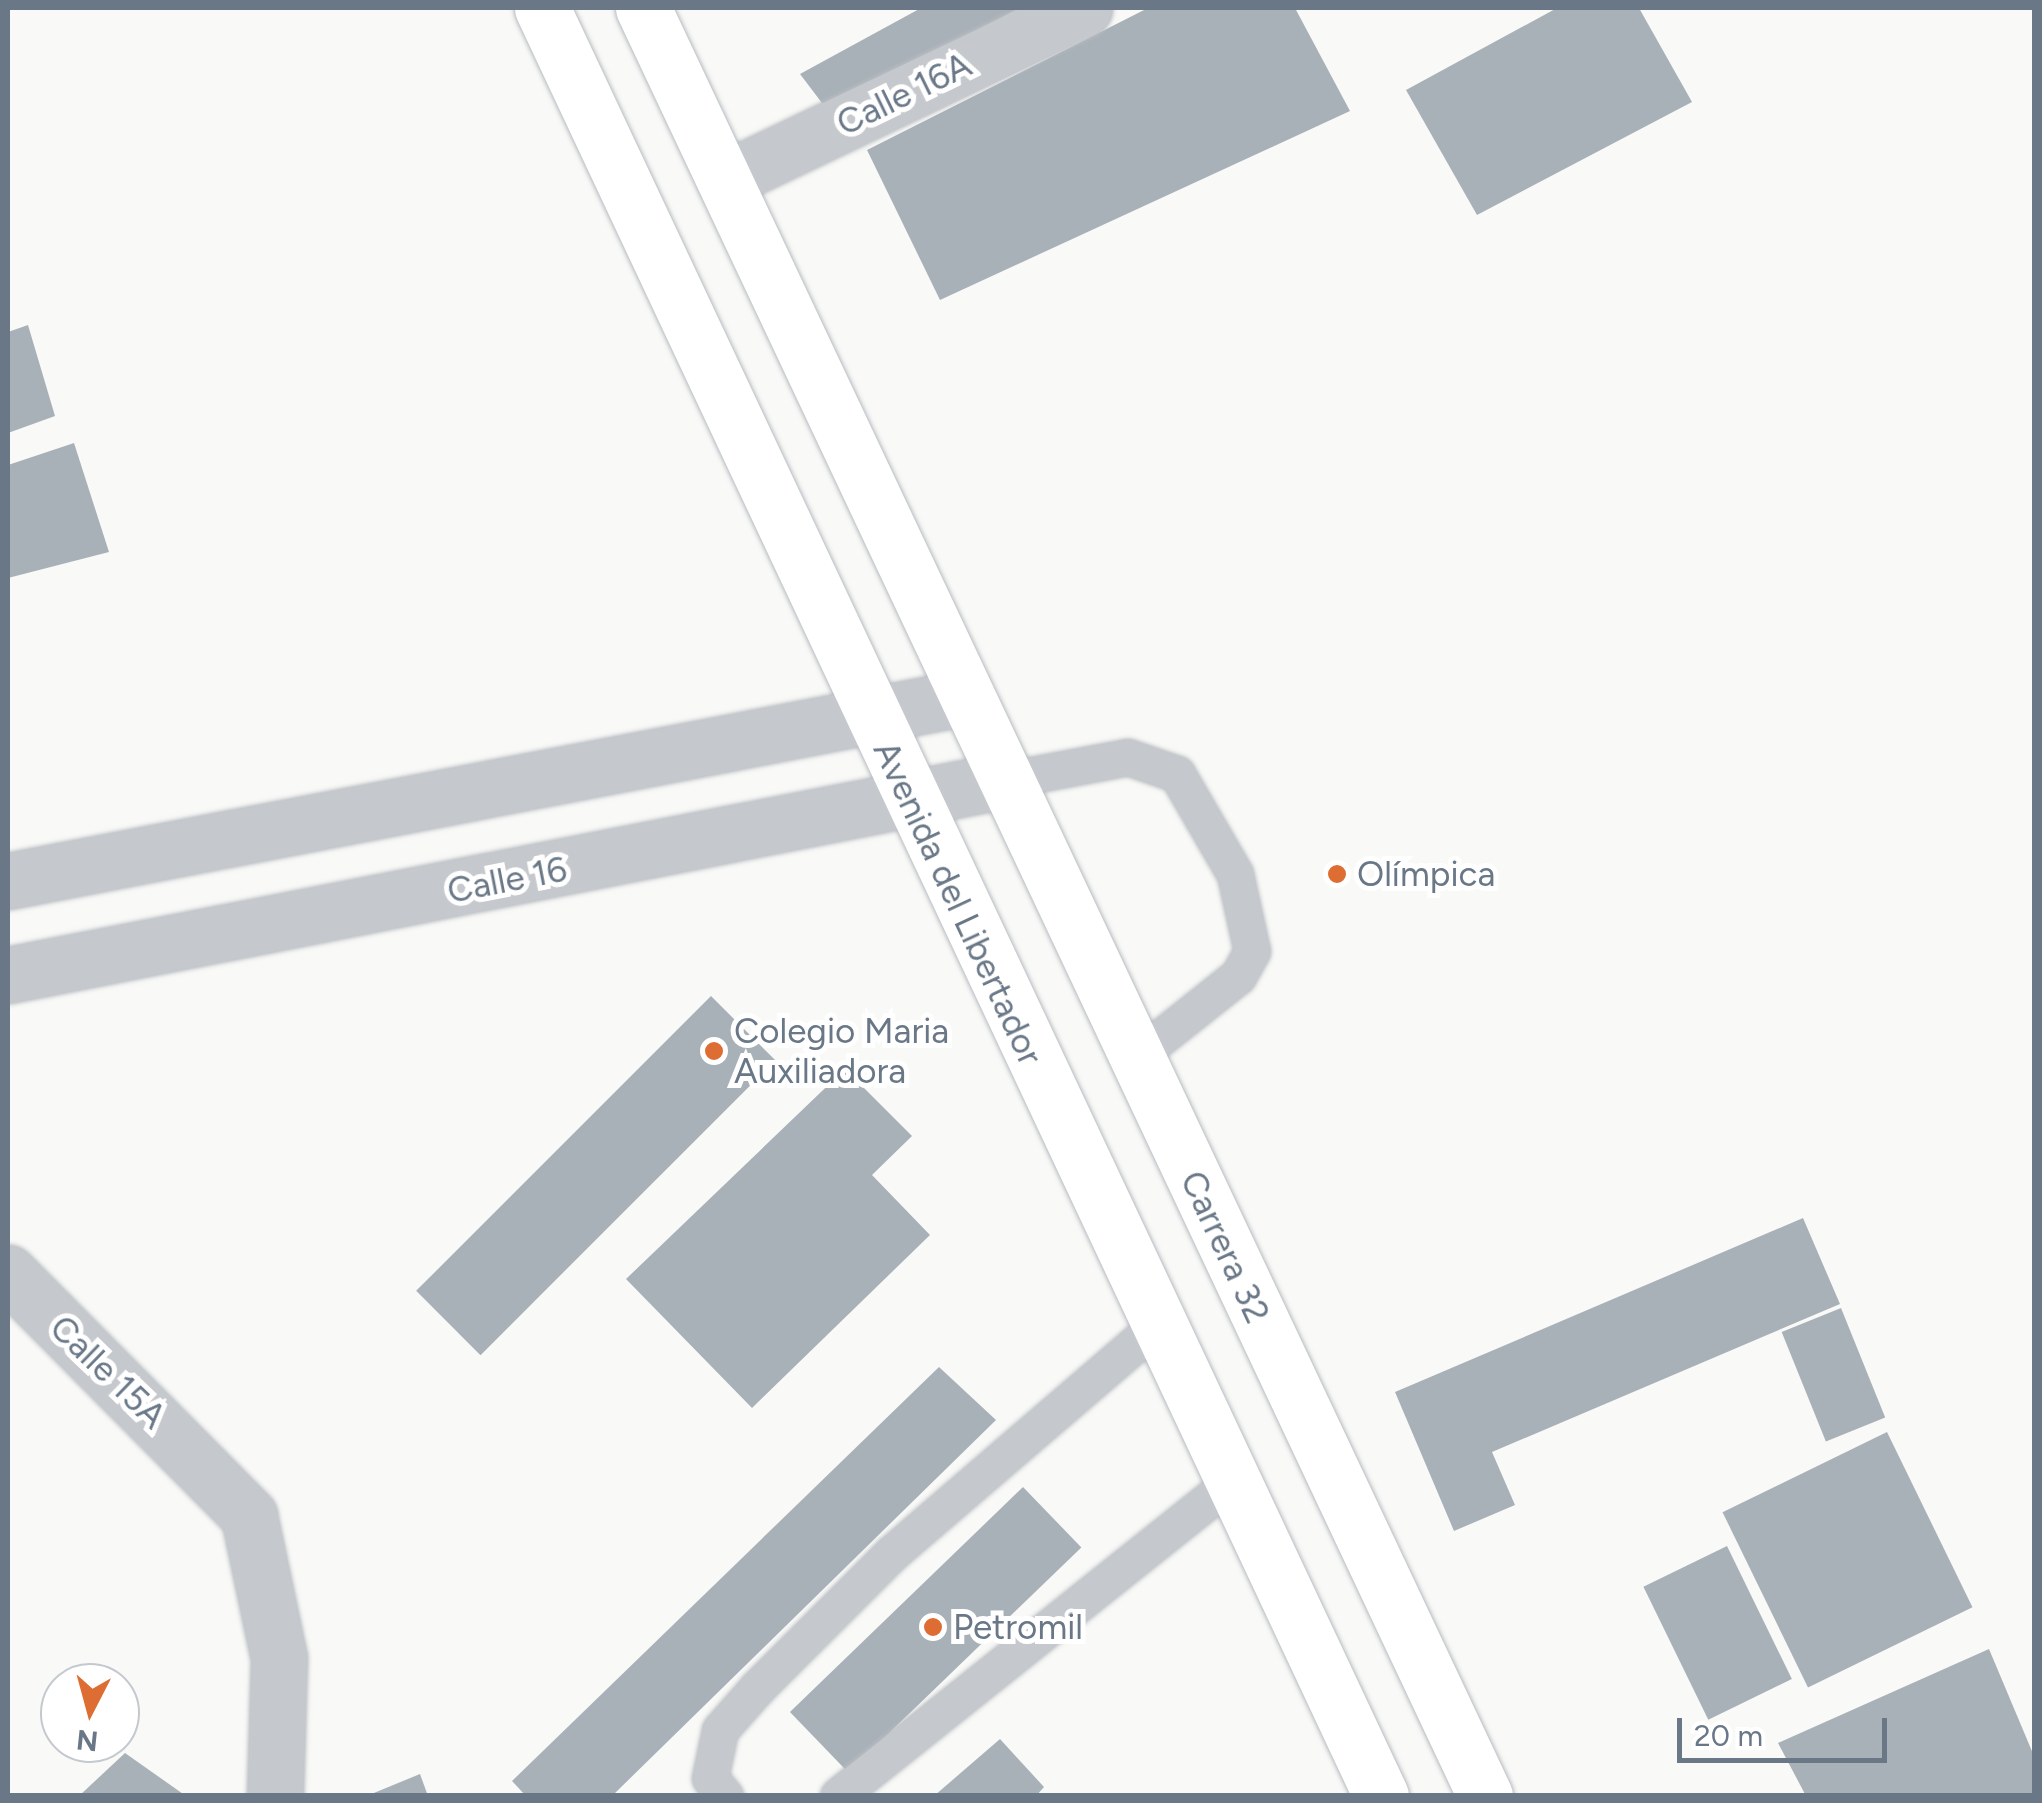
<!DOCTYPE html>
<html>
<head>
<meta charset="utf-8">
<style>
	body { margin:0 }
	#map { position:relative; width:2042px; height:1803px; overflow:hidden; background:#f9f9f7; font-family:Figtree,sans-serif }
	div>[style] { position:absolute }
	.building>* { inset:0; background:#a9b1b8; transform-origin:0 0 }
	.roads { filter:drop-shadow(0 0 2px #b7bcc1) drop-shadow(0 0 2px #b7bcc1) }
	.service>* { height:35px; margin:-17.5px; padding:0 17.5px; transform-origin:17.5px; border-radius:17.5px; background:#c5c8cc }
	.minor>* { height:55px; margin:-27.5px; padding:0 27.5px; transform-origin:27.5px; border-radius:27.5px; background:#c5c8cc }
	.tertiary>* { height:55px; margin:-27.5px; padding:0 27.5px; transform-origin:27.5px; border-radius:27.5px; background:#c5c8cc }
	.secondary>* { height:55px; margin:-27.5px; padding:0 27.5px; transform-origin:27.5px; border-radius:27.5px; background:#fff }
	.dots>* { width:28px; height:28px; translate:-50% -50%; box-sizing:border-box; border:5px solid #fff; border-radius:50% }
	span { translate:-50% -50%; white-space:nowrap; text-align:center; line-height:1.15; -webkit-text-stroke:10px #fff; paint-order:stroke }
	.street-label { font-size:35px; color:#697787 }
	.poi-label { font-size:35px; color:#697787 }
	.left { translate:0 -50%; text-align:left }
	.frame { position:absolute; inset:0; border:10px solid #697787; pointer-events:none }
	.north { position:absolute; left:40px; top:1663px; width:100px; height:100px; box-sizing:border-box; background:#fff; border:2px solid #c3c9cf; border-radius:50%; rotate:186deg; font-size:28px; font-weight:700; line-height:40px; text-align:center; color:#697787 }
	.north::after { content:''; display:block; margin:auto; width:35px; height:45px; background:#dd6d33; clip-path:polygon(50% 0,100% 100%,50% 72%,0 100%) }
	.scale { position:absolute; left:1677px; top:1718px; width:210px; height:45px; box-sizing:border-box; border:5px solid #697787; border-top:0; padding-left:12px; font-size:30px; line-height:35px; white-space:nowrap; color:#697787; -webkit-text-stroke:8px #fff; paint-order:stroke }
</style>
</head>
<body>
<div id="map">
	<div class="building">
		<i style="clip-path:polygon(921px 8px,1020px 8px,825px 107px,800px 74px)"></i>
		<i style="clip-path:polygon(1148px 8px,1295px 8px,1350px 111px,940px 300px,867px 150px)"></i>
		<i style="clip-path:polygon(1557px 8px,1639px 8px,1692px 102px,1477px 215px,1406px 90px)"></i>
		<i style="clip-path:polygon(28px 325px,55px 416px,8px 433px,8px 332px)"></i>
		<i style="clip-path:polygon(74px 443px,109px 552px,8px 578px,8px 465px)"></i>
		<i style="left:711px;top:996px;width:91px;height:417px;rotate:45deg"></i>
		<i style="clip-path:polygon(845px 1069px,912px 1136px,872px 1175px,930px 1235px,752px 1408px,626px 1279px)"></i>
		<i style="clip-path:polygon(1803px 1218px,1840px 1304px,1492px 1452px,1515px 1505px,1454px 1531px,1395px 1392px)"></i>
		<i style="left:1841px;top:1308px;width:118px;height:64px;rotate:68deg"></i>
		<i style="clip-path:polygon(939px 1367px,996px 1420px,612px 1796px,526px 1796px,512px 1781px)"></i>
		<i style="left:1887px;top:1432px;width:195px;height:183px;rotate:64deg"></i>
		<i style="left:1023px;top:1487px;width:84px;height:324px;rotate:46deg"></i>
		<i style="left:1727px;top:1546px;width:148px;height:93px;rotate:64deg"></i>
		<i style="clip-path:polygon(1989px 1649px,2034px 1756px,2034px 1796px,1806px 1796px,1778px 1743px)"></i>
		<i style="clip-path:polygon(1000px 1739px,1044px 1787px,1036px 1796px,934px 1796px)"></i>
		<i style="clip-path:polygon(125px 1753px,186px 1796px,79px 1796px)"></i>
		<i style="clip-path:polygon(420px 1774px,428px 1796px,369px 1796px,369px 1795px)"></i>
	</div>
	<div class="roads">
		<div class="service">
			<i style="left:1005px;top:780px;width:125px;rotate:-10.6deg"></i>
			<i style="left:1128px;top:757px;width:52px;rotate:19.1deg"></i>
			<i style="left:1177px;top:774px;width:116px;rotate:59.9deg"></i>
			<i style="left:1235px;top:874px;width:79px;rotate:77.6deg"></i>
			<i style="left:1252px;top:951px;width:29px;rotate:119deg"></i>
			<i style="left:1238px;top:976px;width:130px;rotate:141.5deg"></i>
			<i style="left:725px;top:1796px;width:23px;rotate:-130deg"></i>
			<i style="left:710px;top:1778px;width:49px;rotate:-78.2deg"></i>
			<i style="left:720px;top:1730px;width:56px;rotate:-48.6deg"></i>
			<i style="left:757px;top:1688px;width:190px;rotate:-45deg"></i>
			<i style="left:891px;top:1554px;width:351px;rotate:-40.7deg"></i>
			<i style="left:838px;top:1796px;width:503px;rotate:-38.62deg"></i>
		</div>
		<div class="minor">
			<i style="left:724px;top:180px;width:399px;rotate:-25.5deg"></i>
			<i style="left:8px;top:1273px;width:342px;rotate:45.2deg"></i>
			<i style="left:249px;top:1516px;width:145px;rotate:78.1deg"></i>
			<i style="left:279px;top:1658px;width:138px;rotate:91.7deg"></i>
		</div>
		<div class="tertiary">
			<i style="left:8px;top:881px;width:976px;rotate:-10.86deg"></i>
			<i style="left:8px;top:975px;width:1016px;rotate:-11.07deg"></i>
		</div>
		<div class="secondary">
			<i style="left:542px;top:8px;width:1975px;rotate:64.86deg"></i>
			<i style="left:643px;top:8px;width:1976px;rotate:64.78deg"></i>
		</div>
	</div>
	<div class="dots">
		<i style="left:1337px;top:874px;background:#dd6d33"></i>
		<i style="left:714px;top:1051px;background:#dd6d33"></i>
		<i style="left:933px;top:1627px;background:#dd6d33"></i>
	</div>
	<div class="street-label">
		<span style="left:904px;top:94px;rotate:-26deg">Calle 16A</span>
		<span style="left:507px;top:880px;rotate:-11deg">Calle 16</span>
		<span style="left:958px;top:903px;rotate:65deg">Avenida del Libertador</span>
		<span style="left:1225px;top:1247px;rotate:65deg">Carrera 32</span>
		<span style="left:108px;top:1372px;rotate:44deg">Calle 15A</span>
	</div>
	<div class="poi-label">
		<span class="left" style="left:1357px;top:874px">Olímpica</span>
		<span class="left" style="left:734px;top:1051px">Colegio Maria<br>Auxiliadora</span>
		<span class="left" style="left:953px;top:1627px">Petromil</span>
	</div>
	<div class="frame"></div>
	<div class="north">N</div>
	<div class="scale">20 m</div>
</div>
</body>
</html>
